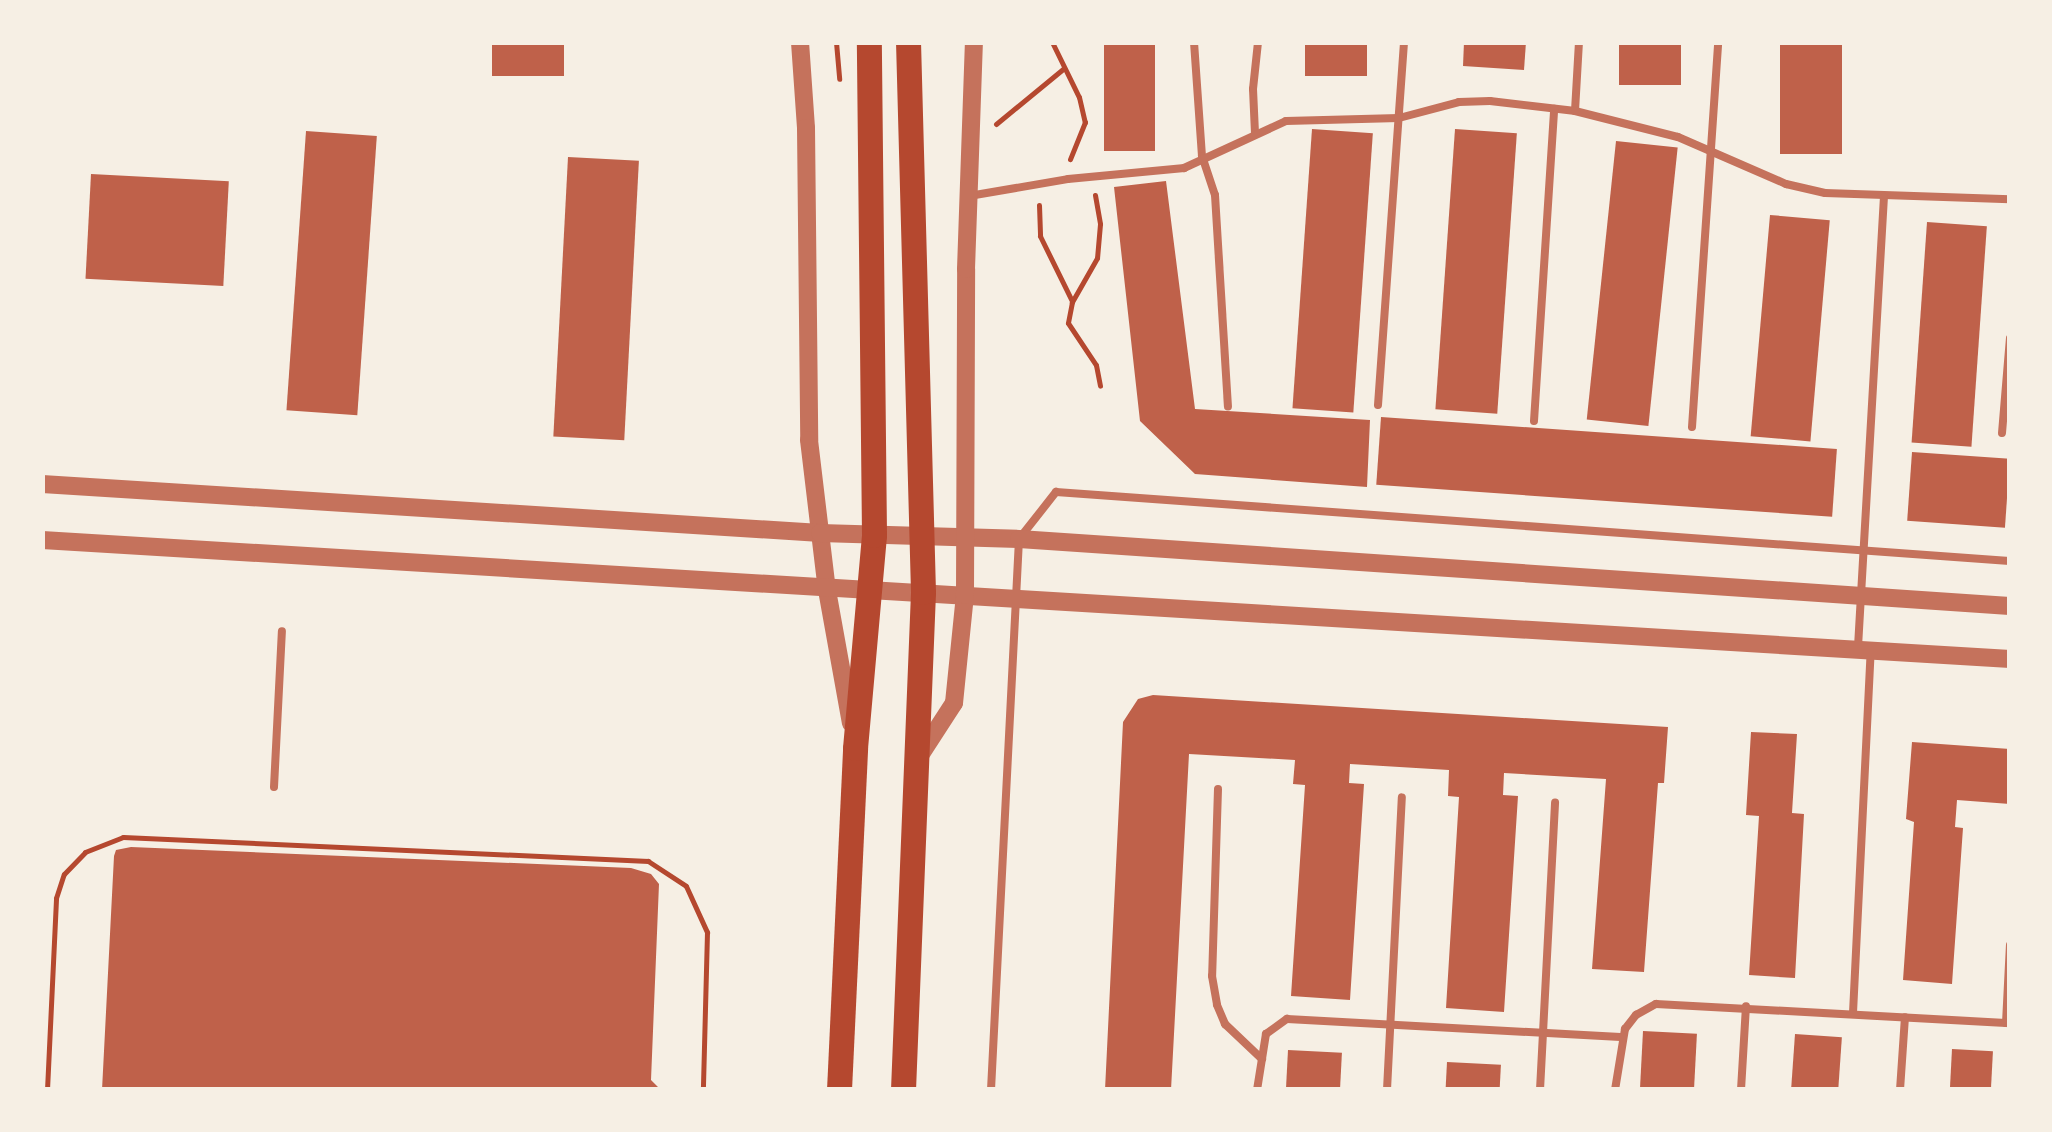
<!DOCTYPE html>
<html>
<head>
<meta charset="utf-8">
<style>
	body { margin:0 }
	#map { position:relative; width:2052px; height:1132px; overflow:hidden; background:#f6efe4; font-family:"Asap Condensed",sans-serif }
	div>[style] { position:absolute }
	.building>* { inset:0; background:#bf614a; transform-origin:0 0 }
	.path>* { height:5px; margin:-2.5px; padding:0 2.5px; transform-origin:2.5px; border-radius:2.5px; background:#b5482f }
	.service>* { height:8px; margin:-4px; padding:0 4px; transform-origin:4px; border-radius:4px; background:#c5725c }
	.tertiary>* { height:18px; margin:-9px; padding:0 9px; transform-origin:9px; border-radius:9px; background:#c5725c }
	.primary>* { height:25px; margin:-12.5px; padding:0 12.5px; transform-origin:12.5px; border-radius:12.5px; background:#b5482f }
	span { translate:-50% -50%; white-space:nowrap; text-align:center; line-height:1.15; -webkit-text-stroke:10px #f6efe4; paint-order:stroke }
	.frame { position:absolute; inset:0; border:45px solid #f6efe4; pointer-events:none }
</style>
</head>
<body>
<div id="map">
	<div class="building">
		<i style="left:492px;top:42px;width:72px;height:34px"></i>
		<i style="left:1104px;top:42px;width:51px;height:109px"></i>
		<i style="left:1305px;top:42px;width:62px;height:34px"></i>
		<i style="clip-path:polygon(1464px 42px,1526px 42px,1524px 70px,1463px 66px)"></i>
		<i style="left:1619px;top:42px;width:62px;height:43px"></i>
		<i style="left:1780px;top:42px;width:62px;height:112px"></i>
		<i style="left:1312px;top:129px;width:61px;height:280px;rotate:4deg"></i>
		<i style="left:1455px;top:129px;width:62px;height:281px;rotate:4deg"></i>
		<i style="left:306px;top:131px;width:71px;height:280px;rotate:4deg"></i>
		<i style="left:1616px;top:141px;width:62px;height:280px;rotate:6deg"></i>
		<i style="left:568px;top:157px;width:71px;height:280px;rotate:3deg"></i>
		<i style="left:91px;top:174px;width:138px;height:105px;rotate:3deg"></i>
		<i style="clip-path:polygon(1166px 181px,1195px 409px,1370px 420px,1367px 487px,1195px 474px,1140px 421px,1114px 187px)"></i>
		<i style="left:1770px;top:215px;width:60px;height:222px;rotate:5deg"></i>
		<i style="left:1927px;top:222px;width:60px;height:221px;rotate:4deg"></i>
		<i style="left:1381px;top:417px;width:457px;height:68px;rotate:4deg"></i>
		<i style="left:1912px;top:452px;width:98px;height:69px;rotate:4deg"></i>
		<i style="clip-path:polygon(1153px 695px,1668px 727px,1664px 783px,1658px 783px,1644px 972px,1592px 969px,1606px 779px,1504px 773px,1503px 795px,1518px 796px,1504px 1012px,1446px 1008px,1459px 797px,1448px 796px,1449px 770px,1350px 764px,1349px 783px,1364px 784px,1350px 1000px,1291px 996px,1305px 785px,1293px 784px,1295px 760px,1189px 754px,1171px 1090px,1105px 1090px,1123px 722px,1138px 699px)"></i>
		<i style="clip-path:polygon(1751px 732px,1797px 734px,1792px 813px,1804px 814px,1795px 978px,1749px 975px,1759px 816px,1746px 815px)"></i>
		<i style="clip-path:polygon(1912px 742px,2010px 749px,2010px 804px,1957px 800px,1955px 827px,1963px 828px,1952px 984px,1903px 980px,1914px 822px,1906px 819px)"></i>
		<i style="clip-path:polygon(131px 847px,631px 868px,651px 874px,659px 884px,651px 1080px,661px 1090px,102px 1090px,114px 856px,116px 850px)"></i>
		<i style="left:1643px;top:1031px;width:54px;height:59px;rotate:3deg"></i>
		<i style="left:1795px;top:1034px;width:47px;height:56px;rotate:4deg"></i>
		<i style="left:1952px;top:1049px;width:41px;height:41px;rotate:3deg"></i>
		<i style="left:1288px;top:1050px;width:54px;height:40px;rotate:3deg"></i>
		<i style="left:1447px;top:1062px;width:54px;height:28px;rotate:3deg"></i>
	</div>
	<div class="path">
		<i style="left:836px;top:42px;width:37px;rotate:85deg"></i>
		<i style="left:1052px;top:42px;width:61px;rotate:63.9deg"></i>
		<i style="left:1079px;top:97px;width:26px;rotate:77deg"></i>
		<i style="left:1085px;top:122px;width:40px;rotate:112deg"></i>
		<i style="left:996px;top:124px;width:87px;rotate:-39.4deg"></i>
		<i style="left:1095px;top:195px;width:29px;rotate:80deg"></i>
		<i style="left:1100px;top:224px;width:34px;rotate:95deg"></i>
		<i style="left:1097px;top:258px;width:51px;rotate:119.6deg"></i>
		<i style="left:1072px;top:302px;width:21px;rotate:101deg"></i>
		<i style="left:1068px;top:323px;width:50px;rotate:56.3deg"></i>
		<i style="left:1096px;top:365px;width:21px;rotate:79deg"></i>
		<i style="left:1039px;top:205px;width:31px;rotate:88deg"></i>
		<i style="left:1040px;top:236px;width:72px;rotate:63.8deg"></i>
		<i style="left:47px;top:1090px;width:192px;rotate:-87.3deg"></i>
		<i style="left:56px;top:898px;width:25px;rotate:-72deg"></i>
		<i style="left:64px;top:874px;width:30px;rotate:-46deg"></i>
		<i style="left:85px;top:852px;width:41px;rotate:-21.5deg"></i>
		<i style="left:123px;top:837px;width:526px;rotate:2.62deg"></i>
		<i style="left:648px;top:861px;width:45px;rotate:33.3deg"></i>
		<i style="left:686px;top:886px;width:51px;rotate:65.5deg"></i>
		<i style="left:707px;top:932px;width:158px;rotate:91.5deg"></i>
	</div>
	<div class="service">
		<i style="left:1194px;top:42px;width:114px;rotate:86deg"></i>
		<i style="left:1202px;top:156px;width:41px;rotate:71.6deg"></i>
		<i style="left:1215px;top:195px;width:212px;rotate:86.5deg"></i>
		<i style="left:1575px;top:111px;width:69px;rotate:-86.7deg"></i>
		<i style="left:1255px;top:133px;width:44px;rotate:-92.6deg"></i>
		<i style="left:1253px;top:89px;width:47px;rotate:-83.9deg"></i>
		<i style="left:969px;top:196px;width:100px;rotate:-9.7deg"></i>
		<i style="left:1068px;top:179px;width:117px;rotate:-5.4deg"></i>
		<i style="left:1184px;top:168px;width:112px;rotate:-24.7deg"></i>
		<i style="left:1286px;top:121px;width:113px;rotate:-1.5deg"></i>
		<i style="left:1399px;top:118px;width:62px;rotate:-14.9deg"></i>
		<i style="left:1459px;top:102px;width:31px;rotate:-2deg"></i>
		<i style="left:1490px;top:101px;width:86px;rotate:6.7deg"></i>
		<i style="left:1575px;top:111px;width:106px;rotate:14.2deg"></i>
		<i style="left:1678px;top:137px;width:118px;rotate:23.5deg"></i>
		<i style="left:1786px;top:184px;width:40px;rotate:13deg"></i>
		<i style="left:1825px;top:193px;width:185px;rotate:1.9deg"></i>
		<i style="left:1378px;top:405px;width:364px;rotate:-85.9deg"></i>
		<i style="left:1534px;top:421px;width:313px;rotate:-86.3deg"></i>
		<i style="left:1692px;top:427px;width:386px;rotate:-86.1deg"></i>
		<i style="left:2002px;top:433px;width:95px;rotate:-85.2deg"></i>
		<i style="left:1858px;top:647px;width:450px;rotate:-86.7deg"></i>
		<i style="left:274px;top:787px;width:156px;rotate:-87.1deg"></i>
		<i style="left:1218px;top:789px;width:187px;rotate:91.8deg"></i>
		<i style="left:1212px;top:976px;width:29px;rotate:80deg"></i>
		<i style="left:1217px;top:1005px;width:21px;rotate:67deg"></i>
		<i style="left:1225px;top:1024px;width:51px;rotate:43.4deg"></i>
		<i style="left:1853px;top:1013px;width:362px;rotate:-87.2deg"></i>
		<i style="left:2006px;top:1023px;width:78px;rotate:-87.1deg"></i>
		<i style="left:991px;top:1090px;width:552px;rotate:-87.09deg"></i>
		<i style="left:1019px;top:539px;width:60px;rotate:-51.8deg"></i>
		<i style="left:1056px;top:492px;width:956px;rotate:4.14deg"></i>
		<i style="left:1257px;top:1090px;width:57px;rotate:-80.9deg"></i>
		<i style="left:1266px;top:1034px;width:26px;rotate:-36deg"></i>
		<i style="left:1287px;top:1019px;width:334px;rotate:3.1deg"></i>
		<i style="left:1387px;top:1090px;width:293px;rotate:-87.1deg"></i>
		<i style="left:1540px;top:1090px;width:288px;rotate:-87deg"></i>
		<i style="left:1615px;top:1090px;width:62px;rotate:-80.7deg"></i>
		<i style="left:1625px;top:1029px;width:18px;rotate:-52deg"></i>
		<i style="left:1636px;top:1015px;width:23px;rotate:-29deg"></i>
		<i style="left:1656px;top:1004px;width:355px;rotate:3.1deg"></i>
		<i style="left:1741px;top:1090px;width:84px;rotate:-86.6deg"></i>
		<i style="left:1900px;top:1090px;width:73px;rotate:-86.1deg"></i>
	</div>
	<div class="tertiary">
		<i style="left:800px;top:42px;width:86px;rotate:86deg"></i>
		<i style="left:806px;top:128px;width:312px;rotate:89.4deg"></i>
		<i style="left:809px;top:440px;width:151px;rotate:83.2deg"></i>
		<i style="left:827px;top:590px;width:135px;rotate:79.8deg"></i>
		<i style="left:42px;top:484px;width:780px;rotate:3.6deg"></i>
		<i style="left:820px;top:533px;width:199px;rotate:1.7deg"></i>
		<i style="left:1019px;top:539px;width:993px;rotate:3.87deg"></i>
		<i style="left:42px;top:540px;width:1972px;rotate:3.46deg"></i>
		<i style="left:917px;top:760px;width:68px;rotate:-57deg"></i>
		<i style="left:954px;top:703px;width:109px;rotate:-84.2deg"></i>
		<i style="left:965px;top:595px;width:326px;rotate:-89.8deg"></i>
		<i style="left:966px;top:269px;width:227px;rotate:-88deg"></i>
	</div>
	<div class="primary">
		<i style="left:839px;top:1090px;width:342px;rotate:-87.3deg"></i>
		<i style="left:855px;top:748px;width:214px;rotate:-84.9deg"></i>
		<i style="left:874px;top:535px;width:493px;rotate:-90.6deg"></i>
		<i style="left:903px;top:1090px;width:498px;rotate:-87.7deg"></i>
		<i style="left:923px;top:592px;width:550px;rotate:-91.56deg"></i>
	</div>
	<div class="frame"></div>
</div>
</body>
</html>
